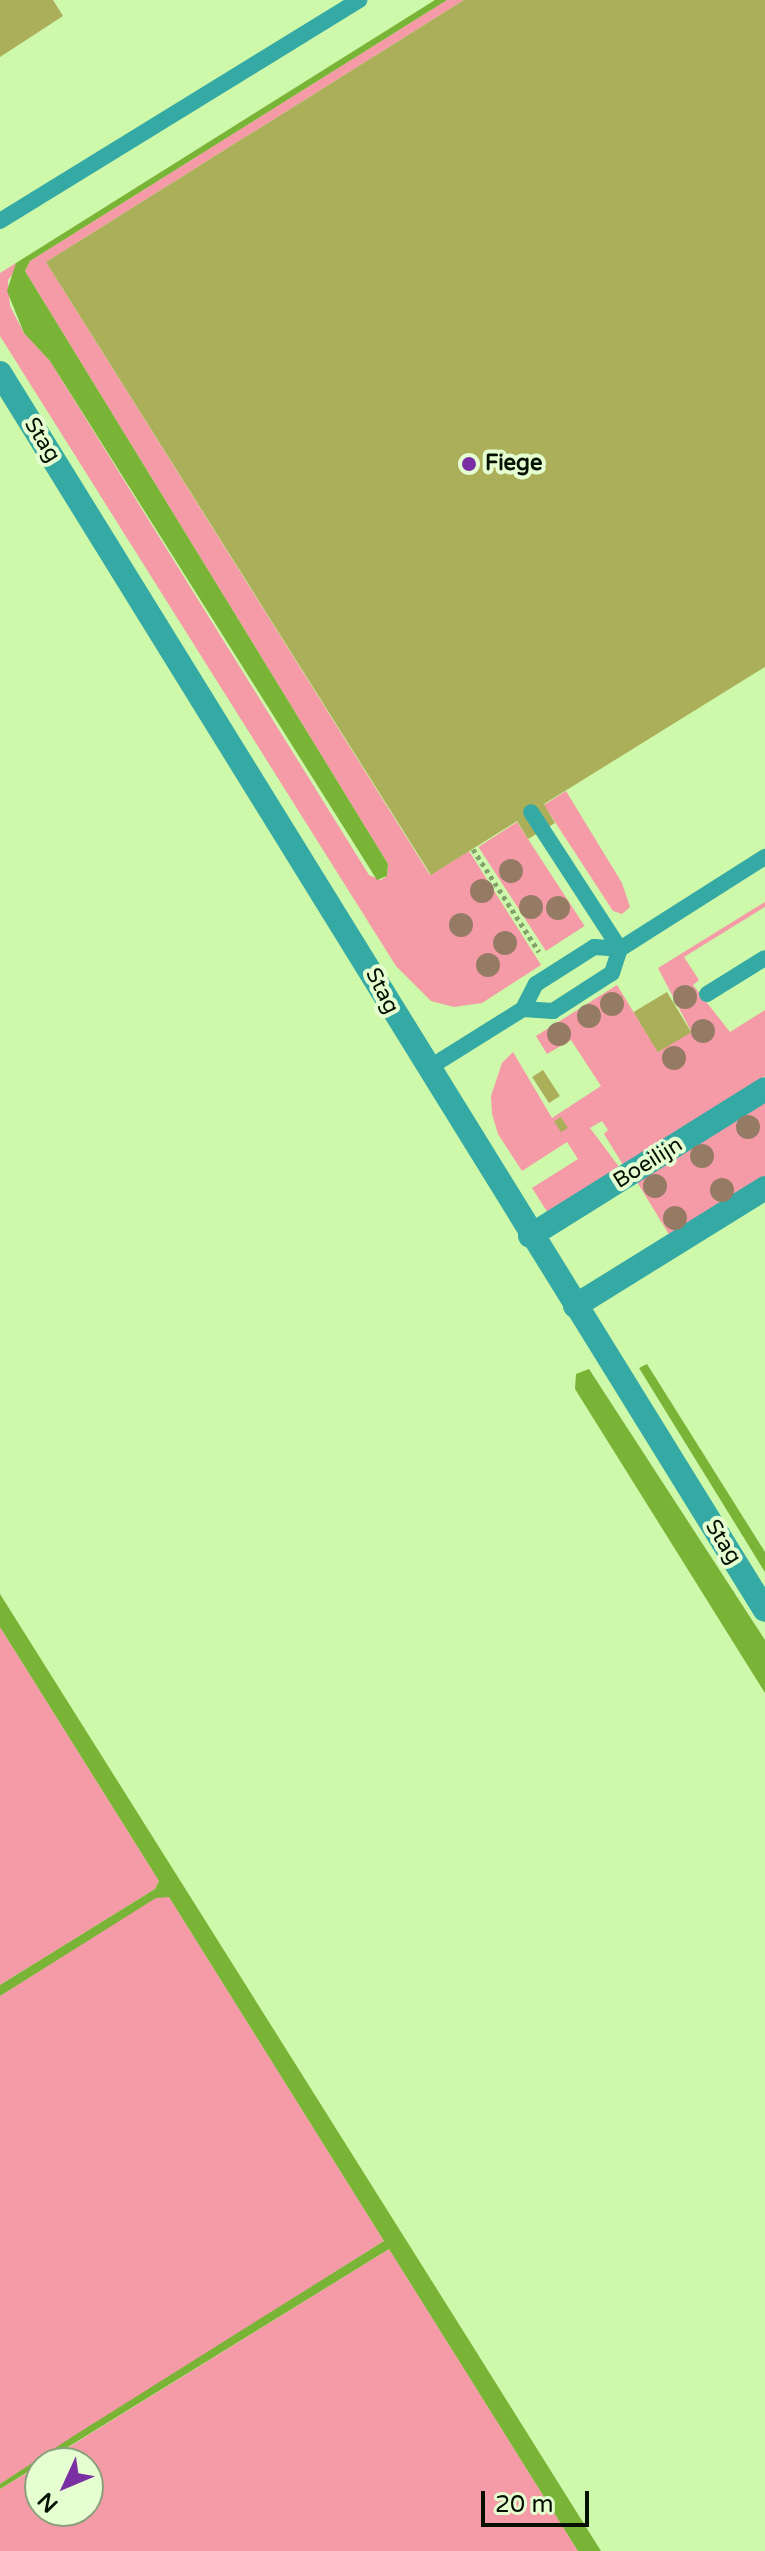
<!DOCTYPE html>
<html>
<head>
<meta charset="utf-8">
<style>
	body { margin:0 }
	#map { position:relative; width:765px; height:2551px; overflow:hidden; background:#cef8aa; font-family:"Varela Round",sans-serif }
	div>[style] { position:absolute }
	.green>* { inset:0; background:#f49ba7; transform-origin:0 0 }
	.water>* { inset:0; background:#7ab437 }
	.building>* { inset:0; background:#abaf5a; transform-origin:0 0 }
	.path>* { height:5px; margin-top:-2.5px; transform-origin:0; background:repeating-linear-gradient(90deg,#84a36c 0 4px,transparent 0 8px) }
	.lane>* { height:16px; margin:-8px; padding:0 8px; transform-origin:8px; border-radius:8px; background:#35aaa5 }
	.street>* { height:24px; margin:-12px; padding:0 12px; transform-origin:12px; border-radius:12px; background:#35aaa5 }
	.trees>* { width:24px; height:24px; margin:-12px; border-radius:50%; background:#967b64 }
	.dots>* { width:22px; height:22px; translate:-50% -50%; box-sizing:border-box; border:4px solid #e6ffd1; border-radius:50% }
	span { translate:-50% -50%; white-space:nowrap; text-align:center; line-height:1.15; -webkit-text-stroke:8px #e6ffd1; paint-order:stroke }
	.street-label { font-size:22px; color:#040f00 }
	.poi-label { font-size:22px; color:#040f00; font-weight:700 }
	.left { translate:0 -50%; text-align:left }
	.north { position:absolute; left:24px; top:2447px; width:80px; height:80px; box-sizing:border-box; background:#e6ffd1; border:2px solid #8c9f7d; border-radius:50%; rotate:226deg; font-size:22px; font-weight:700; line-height:32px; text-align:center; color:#040f00 }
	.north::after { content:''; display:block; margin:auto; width:28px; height:36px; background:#7a30a3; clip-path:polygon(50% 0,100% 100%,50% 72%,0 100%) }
	.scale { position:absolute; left:481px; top:2491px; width:108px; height:36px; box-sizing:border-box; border:4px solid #040f00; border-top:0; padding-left:10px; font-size:24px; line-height:28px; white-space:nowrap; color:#040f00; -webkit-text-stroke:6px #e6ffd1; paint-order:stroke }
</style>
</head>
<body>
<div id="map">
	<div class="green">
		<i style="clip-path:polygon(447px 0,464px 0,46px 262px,430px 875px,469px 851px,541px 965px,482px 1003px,454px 1007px,431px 1001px,396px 966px,0 336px,0 273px,16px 263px,19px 267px,8px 280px,10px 306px,24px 333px,50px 361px,369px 875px,381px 880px,387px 876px,388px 864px,25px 271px,30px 261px)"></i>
		<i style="clip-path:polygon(566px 791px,622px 883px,630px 907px,622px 914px,613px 911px,544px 805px)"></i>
		<i style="left:517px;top:822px;width:124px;height:46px;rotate:57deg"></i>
		<i style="clip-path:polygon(765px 902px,765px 907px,684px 957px,699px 980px,693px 985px,730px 1032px,765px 1010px,765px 1076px,623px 1165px,604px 1134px,608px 1130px,602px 1121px,590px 1128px,620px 1168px,548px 1213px,532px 1188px,578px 1159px,567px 1142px,522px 1171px,498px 1134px,492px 1114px,491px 1096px,502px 1063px,513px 1052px,552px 1118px,601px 1086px,571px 1040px,547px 1054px,536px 1036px,617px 985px,658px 1052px,691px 1031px,658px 968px)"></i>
		<i style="clip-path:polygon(765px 1102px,765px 1176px,670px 1236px,637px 1182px)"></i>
		<i style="clip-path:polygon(0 1627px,159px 1881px,155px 1889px,0 1985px)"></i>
		<i style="clip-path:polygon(156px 1897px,169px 1897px,384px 2241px,0 2484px,0 1996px)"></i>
		<i style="clip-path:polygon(389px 2249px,578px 2551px,0 2551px,0 2489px,40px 2465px,40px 2511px,88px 2511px,88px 2463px,43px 2463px)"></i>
	</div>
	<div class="water">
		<i style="clip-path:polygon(435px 0,447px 0,30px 261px,25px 271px,388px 864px,387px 876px,377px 880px,50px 361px,24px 333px,7px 291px,16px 263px)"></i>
		<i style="clip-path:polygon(647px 1364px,765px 1552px,765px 1572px,639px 1368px)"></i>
		<i style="clip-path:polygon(589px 1369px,765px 1640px,765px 1693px,575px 1389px,576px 1374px)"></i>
		<i style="clip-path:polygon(0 1594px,472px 2345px,601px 2551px,578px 2551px,389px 2249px,0 2489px,0 2484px,75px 2435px,384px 2241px,169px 1897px,156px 1898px,0 1996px,0 1985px,155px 1889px,159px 1881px,0 1627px)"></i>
	</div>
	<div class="building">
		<i style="clip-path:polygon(0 0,53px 0,63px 16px,0 57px)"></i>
		<i style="clip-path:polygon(464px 0,765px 0,765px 667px,544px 804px,555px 823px,528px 839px,517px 821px,431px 875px,46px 262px)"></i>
		<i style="left:667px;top:992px;width:47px;height:39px;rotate:59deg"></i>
		<i style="left:543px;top:1070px;width:31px;height:13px;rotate:57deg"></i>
		<i style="left:561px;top:1117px;width:13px;height:8px;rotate:58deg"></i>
	</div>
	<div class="path">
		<i style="left:473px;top:849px;width:122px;rotate:57.3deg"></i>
	</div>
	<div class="lane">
		<i style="left:0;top:221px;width:422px;rotate:-31.6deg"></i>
		<i style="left:707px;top:994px;width:68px;rotate:-31.8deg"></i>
		<i style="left:523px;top:1009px;width:30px;rotate:4deg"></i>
		<i style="left:553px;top:1011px;width:70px;rotate:-32.8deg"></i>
		<i style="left:612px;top:973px;width:25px;rotate:-72deg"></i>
		<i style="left:620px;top:949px;width:163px;rotate:-123deg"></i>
		<i style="left:427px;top:1069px;width:113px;rotate:-32deg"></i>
		<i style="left:523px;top:1009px;width:28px;rotate:-63deg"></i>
		<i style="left:536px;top:984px;width:69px;rotate:-32.5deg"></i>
		<i style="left:594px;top:947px;width:26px;rotate:4deg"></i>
		<i style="left:620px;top:949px;width:172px;rotate:-32.4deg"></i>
	</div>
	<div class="street">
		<i style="left:0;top:373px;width:1454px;rotate:58.27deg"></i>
		<i style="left:530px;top:1236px;width:277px;rotate:-32deg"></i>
		<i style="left:575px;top:1306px;width:224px;rotate:-31.8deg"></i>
	</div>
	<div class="trees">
		<i style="left:511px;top:871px"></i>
		<i style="left:482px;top:891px"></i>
		<i style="left:531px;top:907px"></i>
		<i style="left:558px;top:908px"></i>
		<i style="left:461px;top:925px"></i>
		<i style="left:505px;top:943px"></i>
		<i style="left:488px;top:965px"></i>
		<i style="left:685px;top:997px"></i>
		<i style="left:612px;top:1004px"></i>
		<i style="left:589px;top:1016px"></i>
		<i style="left:703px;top:1031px"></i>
		<i style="left:559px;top:1034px"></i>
		<i style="left:674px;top:1058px"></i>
		<i style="left:748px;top:1127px"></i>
		<i style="left:702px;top:1156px"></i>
		<i style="left:655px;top:1186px"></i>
		<i style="left:722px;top:1190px"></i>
		<i style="left:675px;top:1218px"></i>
	</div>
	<div class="dots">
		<i style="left:469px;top:464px;background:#7a30a3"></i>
	</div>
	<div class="street-label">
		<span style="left:42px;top:440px;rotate:58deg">Stag</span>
		<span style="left:382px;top:991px;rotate:63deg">Stag</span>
		<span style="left:648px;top:1163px;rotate:-32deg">Boeilijn</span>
		<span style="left:723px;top:1542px;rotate:58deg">Stag</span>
	</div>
	<div class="poi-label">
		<span class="left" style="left:485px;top:464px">Fiege</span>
	</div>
	<div class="north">N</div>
	<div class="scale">20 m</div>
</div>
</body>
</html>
